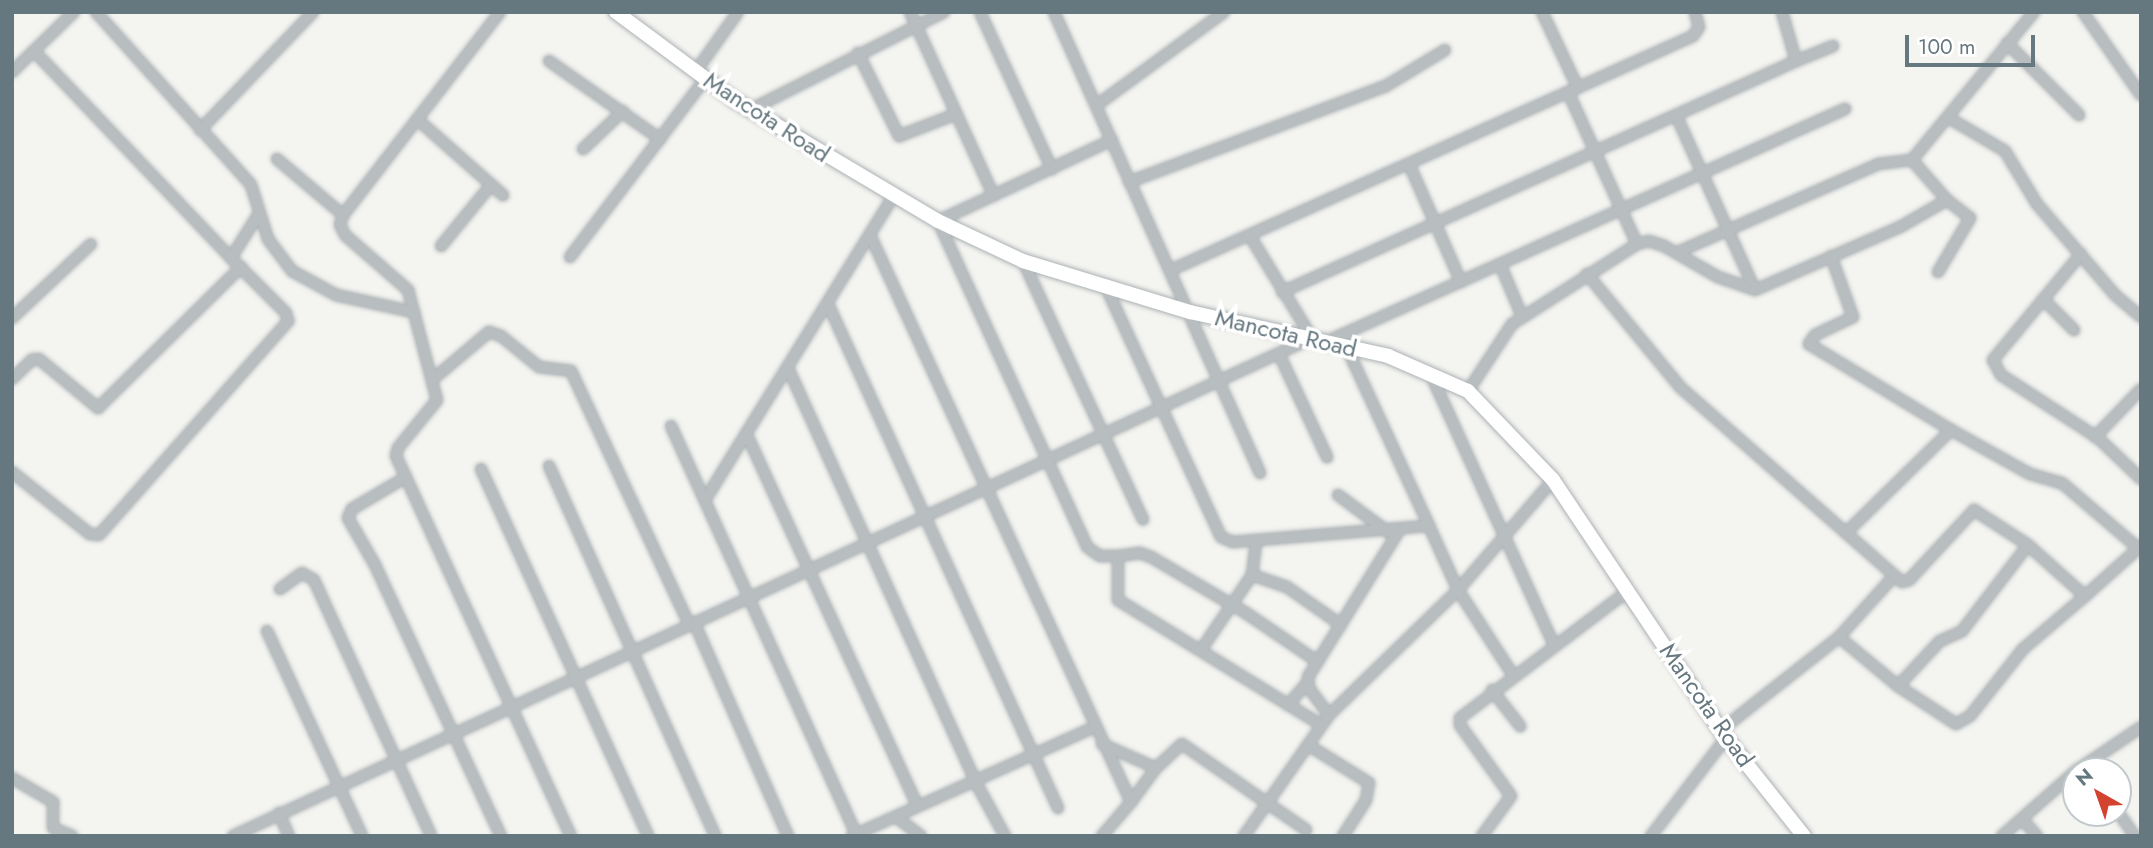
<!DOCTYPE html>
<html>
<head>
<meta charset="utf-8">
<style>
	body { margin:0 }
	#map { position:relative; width:2153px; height:848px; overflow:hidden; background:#f4f4f0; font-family:Jost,sans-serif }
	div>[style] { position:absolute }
	.roads { filter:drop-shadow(0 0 2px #acb2b5) drop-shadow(0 0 2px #acb2b5) }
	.minor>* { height:10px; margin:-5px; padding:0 5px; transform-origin:5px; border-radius:5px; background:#b8bec0 }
	.major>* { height:14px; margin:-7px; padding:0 7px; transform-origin:7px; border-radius:7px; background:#fff }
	span { translate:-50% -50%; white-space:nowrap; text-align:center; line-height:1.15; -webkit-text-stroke:7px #fff; paint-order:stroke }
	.street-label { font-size:24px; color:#65777f }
	.frame { position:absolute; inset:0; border:14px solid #65777f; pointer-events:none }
	.north { position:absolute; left:2062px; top:757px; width:70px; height:70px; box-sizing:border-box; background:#fff; border:2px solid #c1c9cc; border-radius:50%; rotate:320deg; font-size:19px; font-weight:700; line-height:28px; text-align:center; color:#65777f }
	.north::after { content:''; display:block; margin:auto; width:24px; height:32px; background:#d44230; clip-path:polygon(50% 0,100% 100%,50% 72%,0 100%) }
	.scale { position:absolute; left:1905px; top:35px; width:130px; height:32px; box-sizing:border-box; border:4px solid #65777f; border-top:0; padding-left:9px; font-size:21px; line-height:24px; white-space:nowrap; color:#65777f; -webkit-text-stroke:5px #fff; paint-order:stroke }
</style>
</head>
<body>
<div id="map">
	<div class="roads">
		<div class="minor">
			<i style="left:96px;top:12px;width:232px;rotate:48.1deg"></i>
			<i style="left:251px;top:185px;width:57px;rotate:72.5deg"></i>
			<i style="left:268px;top:239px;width:40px;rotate:53deg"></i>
			<i style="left:292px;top:271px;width:50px;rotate:28.6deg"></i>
			<i style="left:336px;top:295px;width:80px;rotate:12.3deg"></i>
			<i style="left:500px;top:12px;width:257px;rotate:127.7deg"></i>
			<i style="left:343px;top:215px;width:10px;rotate:107deg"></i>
			<i style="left:340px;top:225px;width:11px;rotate:63deg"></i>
			<i style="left:345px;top:235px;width:84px;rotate:41.1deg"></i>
			<i style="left:408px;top:290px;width:114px;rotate:75.2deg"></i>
			<i style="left:437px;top:400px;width:62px;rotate:129.1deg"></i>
			<i style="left:398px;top:448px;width:8px;rotate:104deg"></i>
			<i style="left:396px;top:456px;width:418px;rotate:65.3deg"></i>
			<i style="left:910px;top:12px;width:202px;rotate:65.5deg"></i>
			<i style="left:980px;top:12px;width:173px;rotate:65.4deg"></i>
			<i style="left:1054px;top:12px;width:505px;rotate:65.92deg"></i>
			<i style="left:1542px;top:12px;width:84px;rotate:64.7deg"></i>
			<i style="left:2083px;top:12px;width:101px;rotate:55.1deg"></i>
			<i style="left:2007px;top:43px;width:102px;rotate:45deg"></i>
			<i style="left:34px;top:51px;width:286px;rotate:46.4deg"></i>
			<i style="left:231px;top:258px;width:51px;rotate:-57.9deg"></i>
			<i style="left:858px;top:53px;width:93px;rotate:63.7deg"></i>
			<i style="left:899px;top:136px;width:61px;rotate:-21.1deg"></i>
			<i style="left:549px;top:61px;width:136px;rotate:35.1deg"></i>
			<i style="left:1796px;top:61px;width:40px;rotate:-22deg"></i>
			<i style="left:696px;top:71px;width:72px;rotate:-54.6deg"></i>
			<i style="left:12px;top:72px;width:86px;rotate:-44.1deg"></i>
			<i style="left:1097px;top:105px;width:157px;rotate:-36.2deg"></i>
			<i style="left:750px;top:110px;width:217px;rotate:-26.8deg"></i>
			<i style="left:1676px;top:115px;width:192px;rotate:65.7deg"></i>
			<i style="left:1949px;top:118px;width:65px;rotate:30.5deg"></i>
			<i style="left:2005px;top:151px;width:62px;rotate:58.9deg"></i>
			<i style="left:2037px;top:204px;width:120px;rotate:49.4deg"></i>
			<i style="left:2115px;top:295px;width:34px;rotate:40deg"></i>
			<i style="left:417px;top:119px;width:115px;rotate:41.5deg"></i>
			<i style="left:200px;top:130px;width:163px;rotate:-46.2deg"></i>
			<i style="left:1112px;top:140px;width:192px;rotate:155deg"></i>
			<i style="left:938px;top:221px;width:358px;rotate:65.4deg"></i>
			<i style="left:1087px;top:547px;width:16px;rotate:35deg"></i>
			<i style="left:1100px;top:556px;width:18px"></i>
			<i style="left:1118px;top:556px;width:44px;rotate:90deg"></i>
			<i style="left:1118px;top:600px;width:238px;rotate:31.6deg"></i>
			<i style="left:583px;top:149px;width:55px;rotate:-43.5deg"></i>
			<i style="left:277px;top:159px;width:87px;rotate:40.3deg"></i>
			<i style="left:1409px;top:164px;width:129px;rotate:66.2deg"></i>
			<i style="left:1129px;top:182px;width:274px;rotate:-20.5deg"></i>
			<i style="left:1386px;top:86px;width:69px;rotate:-31.4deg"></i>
			<i style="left:870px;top:235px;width:624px;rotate:65.28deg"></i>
			<i style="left:1131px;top:802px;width:45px;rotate:130.5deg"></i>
			<i style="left:1637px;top:244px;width:12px;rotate:-14deg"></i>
			<i style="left:1649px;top:241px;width:16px;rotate:18deg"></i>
			<i style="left:1664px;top:246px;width:62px;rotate:29.9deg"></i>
			<i style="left:1718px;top:277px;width:39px;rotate:19deg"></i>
			<i style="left:1755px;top:290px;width:158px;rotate:-23.5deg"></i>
			<i style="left:1900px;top:227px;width:54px;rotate:-29.9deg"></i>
			<i style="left:1947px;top:200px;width:53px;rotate:-131.2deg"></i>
			<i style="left:441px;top:246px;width:79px;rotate:-50.7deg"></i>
			<i style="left:1678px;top:252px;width:219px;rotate:-23.7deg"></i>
			<i style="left:1878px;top:164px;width:34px;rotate:-7deg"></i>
			<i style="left:1912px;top:160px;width:192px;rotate:-50.5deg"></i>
			<i style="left:2081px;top:254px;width:138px;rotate:129.7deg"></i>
			<i style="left:1993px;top:360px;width:17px;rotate:62deg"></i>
			<i style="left:2001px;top:375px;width:116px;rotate:33deg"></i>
			<i style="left:2098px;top:438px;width:59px;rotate:43.6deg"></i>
			<i style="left:1831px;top:256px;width:65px;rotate:70.2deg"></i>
			<i style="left:1853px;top:317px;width:42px;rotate:154.7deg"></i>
			<i style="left:1815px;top:335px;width:11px;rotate:124deg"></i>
			<i style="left:1809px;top:344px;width:166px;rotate:31.2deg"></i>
			<i style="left:1951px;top:430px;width:147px;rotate:135.6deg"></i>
			<i style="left:570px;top:257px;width:225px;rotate:-52.8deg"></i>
			<i style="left:1023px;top:261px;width:285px;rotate:65.1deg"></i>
			<i style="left:1500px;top:264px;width:56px;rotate:67.1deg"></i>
			<i style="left:1171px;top:270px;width:572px;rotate:-24.15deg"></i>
			<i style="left:1693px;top:36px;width:11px;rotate:-56deg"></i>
			<i style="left:1699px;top:27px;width:16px;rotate:-105deg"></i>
			<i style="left:1938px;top:272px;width:63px;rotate:-59.3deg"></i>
			<i style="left:1970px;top:218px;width:29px;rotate:-142deg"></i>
			<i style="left:1587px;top:274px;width:146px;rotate:50.5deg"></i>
			<i style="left:1680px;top:387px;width:295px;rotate:41.3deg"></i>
			<i style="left:1902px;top:582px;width:7px;rotate:-16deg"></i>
			<i style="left:1909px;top:580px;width:96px;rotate:-47.1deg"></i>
			<i style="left:1974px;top:510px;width:64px;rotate:32.9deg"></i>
			<i style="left:2028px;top:545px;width:76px;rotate:41.8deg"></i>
			<i style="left:2085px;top:596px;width:75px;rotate:-41.8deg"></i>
			<i style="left:1106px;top:287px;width:275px;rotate:65.3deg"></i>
			<i style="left:1221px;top:537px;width:13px;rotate:23deg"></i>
			<i style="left:1233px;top:542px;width:197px;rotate:-4.7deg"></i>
			<i style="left:1429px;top:526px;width:70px;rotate:65.6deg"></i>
			<i style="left:1458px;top:590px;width:101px;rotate:57.1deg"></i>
			<i style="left:1282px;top:292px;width:564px;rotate:-24.2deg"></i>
			<i style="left:1796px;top:61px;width:51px;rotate:-105.9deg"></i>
			<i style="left:2043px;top:299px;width:44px;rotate:45deg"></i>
			<i style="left:828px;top:304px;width:554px;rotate:65.47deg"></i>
			<i style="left:12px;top:318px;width:108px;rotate:-43.1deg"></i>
			<i style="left:1328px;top:341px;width:567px;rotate:-24.17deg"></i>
			<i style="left:1346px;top:346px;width:198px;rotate:65.2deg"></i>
			<i style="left:1279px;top:354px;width:114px;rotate:65deg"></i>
			<i style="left:788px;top:368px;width:453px;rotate:65.6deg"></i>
			<i style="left:975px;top:781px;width:63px;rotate:61.4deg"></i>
			<i style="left:1431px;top:375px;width:297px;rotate:65.5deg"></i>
			<i style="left:12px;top:379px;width:28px;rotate:-44deg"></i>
			<i style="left:32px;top:360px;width:7px;rotate:-8deg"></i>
			<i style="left:39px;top:359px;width:77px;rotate:39.7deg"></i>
			<i style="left:98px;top:408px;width:201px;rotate:-44.6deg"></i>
			<i style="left:432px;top:380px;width:75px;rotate:-40.1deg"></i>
			<i style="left:489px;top:332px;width:13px;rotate:18deg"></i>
			<i style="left:501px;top:336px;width:49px;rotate:39.2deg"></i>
			<i style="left:539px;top:367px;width:32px;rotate:7deg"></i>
			<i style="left:571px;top:371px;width:279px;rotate:65deg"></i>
			<i style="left:1468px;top:391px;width:80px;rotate:-56.7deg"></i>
			<i style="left:1512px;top:324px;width:148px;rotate:-32.6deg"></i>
			<i style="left:1637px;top:244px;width:167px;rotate:-114.4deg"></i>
			<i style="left:671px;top:426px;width:450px;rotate:65.6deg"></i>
			<i style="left:1951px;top:430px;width:90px;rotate:29.1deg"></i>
			<i style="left:2030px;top:474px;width:33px;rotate:16deg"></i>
			<i style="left:2062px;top:483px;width:100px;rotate:40.5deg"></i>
			<i style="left:746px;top:433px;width:409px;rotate:65.3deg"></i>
			<i style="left:2095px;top:437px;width:66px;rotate:-46.2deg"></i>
			<i style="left:549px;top:466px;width:406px;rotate:65.8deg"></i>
			<i style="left:481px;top:469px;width:403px;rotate:65.5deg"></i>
			<i style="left:12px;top:472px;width:100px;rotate:38.5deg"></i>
			<i style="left:90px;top:534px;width:9px;rotate:6deg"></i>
			<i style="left:99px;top:535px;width:286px;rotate:-48.5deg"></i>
			<i style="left:288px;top:321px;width:8px;rotate:-104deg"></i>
			<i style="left:286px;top:313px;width:78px;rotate:-135deg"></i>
			<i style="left:406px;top:477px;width:63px;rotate:149.3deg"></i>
			<i style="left:352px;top:509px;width:10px;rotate:114deg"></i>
			<i style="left:348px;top:518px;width:54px;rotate:60.1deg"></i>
			<i style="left:375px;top:565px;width:299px;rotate:65.1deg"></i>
			<i style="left:1338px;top:495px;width:62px;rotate:36.5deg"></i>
			<i style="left:705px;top:500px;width:359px;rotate:-58.2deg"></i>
			<i style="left:1118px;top:556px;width:22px;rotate:-8deg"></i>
			<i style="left:1140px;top:553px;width:12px;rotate:20deg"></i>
			<i style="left:1151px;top:557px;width:110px;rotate:30.5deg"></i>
			<i style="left:1246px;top:613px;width:87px;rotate:34.2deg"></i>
			<i style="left:1252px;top:575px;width:35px;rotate:-83deg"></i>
			<i style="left:280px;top:589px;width:27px;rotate:-36deg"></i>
			<i style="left:302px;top:573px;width:14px;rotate:30deg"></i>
			<i style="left:314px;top:580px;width:281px;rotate:65.4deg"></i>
			<i style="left:694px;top:622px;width:234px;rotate:66.3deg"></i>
			<i style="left:267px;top:631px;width:226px;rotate:65.1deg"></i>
			<i style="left:1839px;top:637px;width:77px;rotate:39.7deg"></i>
			<i style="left:1898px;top:686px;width:69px;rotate:33.2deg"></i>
			<i style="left:1956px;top:724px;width:16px;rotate:-30deg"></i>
			<i style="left:1970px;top:716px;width:85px;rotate:-51.7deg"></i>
			<i style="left:2023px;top:649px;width:82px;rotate:-40.5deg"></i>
			<i style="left:1201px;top:650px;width:91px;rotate:-55.8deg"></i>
			<i style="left:1252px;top:575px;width:37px;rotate:19deg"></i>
			<i style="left:1287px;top:587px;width:66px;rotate:35.1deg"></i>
			<i style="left:1898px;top:686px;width:62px;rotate:-47deg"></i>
			<i style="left:1940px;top:641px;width:24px;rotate:-24deg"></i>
			<i style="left:1962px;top:631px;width:108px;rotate:-52.5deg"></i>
			<i style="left:1492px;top:690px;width:46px;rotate:52.1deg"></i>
			<i style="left:1288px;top:705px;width:29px;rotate:-49deg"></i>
			<i style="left:1329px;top:715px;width:34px;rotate:-127deg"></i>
			<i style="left:1309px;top:688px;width:11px;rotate:-95deg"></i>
			<i style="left:1308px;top:677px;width:172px;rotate:-58.1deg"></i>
			<i style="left:1721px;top:730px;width:150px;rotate:-38.2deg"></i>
			<i style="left:1839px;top:637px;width:81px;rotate:-48deg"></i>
			<i style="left:1102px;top:744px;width:59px;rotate:24deg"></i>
			<i style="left:1308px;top:745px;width:72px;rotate:31.9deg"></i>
			<i style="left:1369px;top:783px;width:17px;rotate:100deg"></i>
			<i style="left:1366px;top:800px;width:43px;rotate:122.6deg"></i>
			<i style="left:2076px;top:771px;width:78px;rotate:-34.1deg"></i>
			<i style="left:12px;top:778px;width:48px;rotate:30.3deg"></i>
			<i style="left:53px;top:802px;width:26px;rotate:90deg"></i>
			<i style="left:53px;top:828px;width:21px;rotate:23deg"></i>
			<i style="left:1131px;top:802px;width:42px;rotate:-53.7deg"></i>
			<i style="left:1156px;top:768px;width:35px;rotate:-43deg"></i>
			<i style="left:1182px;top:744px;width:151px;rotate:34.7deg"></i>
			<i style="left:2118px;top:812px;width:29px;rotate:55deg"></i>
			<i style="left:279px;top:813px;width:25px;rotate:67deg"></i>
			<i style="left:896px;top:817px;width:31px;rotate:37deg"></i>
			<i style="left:2023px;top:820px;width:21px;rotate:49deg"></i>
			<i style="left:233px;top:836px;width:1188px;rotate:-24.78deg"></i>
			<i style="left:1312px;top:338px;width:119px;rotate:-121.3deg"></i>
			<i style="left:852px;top:836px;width:266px;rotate:-24.2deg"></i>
			<i style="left:1244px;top:836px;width:148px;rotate:-54.9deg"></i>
			<i style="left:1329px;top:715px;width:180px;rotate:-44.1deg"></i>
			<i style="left:1458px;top:590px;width:145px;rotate:-49.2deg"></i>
			<i style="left:1482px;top:836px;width:49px;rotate:-54.1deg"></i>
			<i style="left:1511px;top:796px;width:87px;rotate:-125.7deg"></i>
			<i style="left:1460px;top:725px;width:7px;rotate:-90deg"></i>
			<i style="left:1460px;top:718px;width:211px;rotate:-37.1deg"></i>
			<i style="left:1651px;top:836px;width:123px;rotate:-52.6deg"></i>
			<i style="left:2002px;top:836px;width:98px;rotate:-41.3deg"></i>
		</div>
		<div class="major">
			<i style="left:616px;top:12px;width:149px;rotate:36.6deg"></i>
			<i style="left:736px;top:101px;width:235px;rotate:30.7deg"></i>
			<i style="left:938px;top:221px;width:94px;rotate:25.2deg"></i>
			<i style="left:1023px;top:261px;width:175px;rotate:17deg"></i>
			<i style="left:1190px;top:312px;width:203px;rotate:12.5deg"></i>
			<i style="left:1388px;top:356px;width:87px;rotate:23.6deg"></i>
			<i style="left:1468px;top:391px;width:123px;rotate:46.3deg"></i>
			<i style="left:1553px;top:480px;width:311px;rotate:56.2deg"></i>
			<i style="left:1726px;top:738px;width:125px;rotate:51.5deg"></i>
		</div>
	</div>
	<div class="street-label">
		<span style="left:767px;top:117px;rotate:33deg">Mancota Road</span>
		<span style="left:1286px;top:333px;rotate:13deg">Mancota Road</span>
		<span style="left:1707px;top:705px;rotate:55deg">Mancota Road</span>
	</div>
	<div class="frame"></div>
	<div class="north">N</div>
	<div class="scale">100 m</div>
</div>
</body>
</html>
